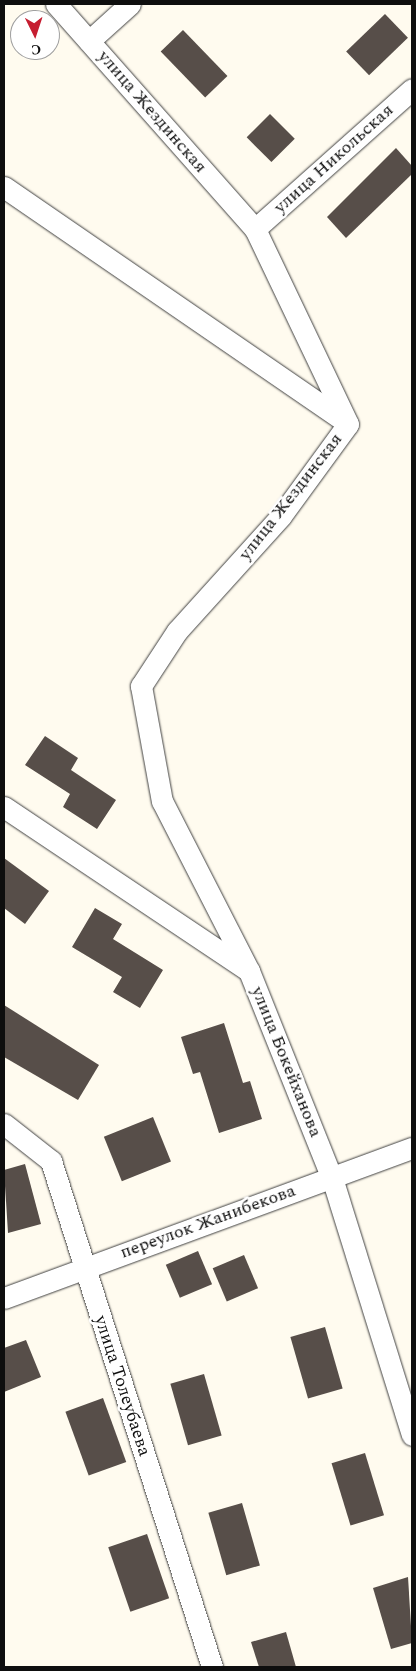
<!DOCTYPE html>
<html>
<head>
<meta charset="utf-8">
<style>
	body { margin:0 }
	#map { position:relative; width:416px; height:1671px; overflow:hidden; background:#fffbef; font-family:Spectral,serif }
	div>[style] { position:absolute }
	.building>* { inset:0; background:#574e49; transform-origin:0 0 }
	.roads { filter:drop-shadow(0 0 1px #414141) drop-shadow(0 0 1px #414141) }
	.minor>* { height:21px; margin:-10.5px; padding:0 10.5px; transform-origin:10.5px; border-radius:10.5px; background:#fff }
	span { translate:-50% -50%; white-space:nowrap; text-align:center; line-height:1.15; -webkit-text-stroke:5px #fff; paint-order:stroke }
	.street-label { font-size:18px; color:#0e0e0e }
	.frame { position:absolute; inset:0; border:5px solid #0e0e0e; pointer-events:none }
	.north { position:absolute; left:10px; top:10px; width:50px; height:50px; box-sizing:border-box; background:#fff; border:1px solid #9f9f9f; border-radius:50%; rotate:176deg; font-size:14px; font-weight:700; line-height:20px; text-align:center; color:#0e0e0e }
	.north::after { content:''; display:block; margin:auto; width:18px; height:22px; background:#c61e31; clip-path:polygon(50% 0,100% 100%,50% 72%,0 100%) }
</style>
</head>
<body>
<div id="map">
	<div class="building">
		<i style="left:385px;top:14px;width:33px;height:54px;rotate:46deg"></i>
		<i style="left:183px;top:30px;width:64px;height:31px;rotate:46deg"></i>
		<i style="left:270px;top:114px;width:35px;height:33px;rotate:45deg"></i>
		<i style="clip-path:polygon(396px 148px,412px 166px,412px 174px,346px 238px,327px 217px)"></i>
		<i style="clip-path:polygon(45px 736px,78px 758px,71px 770px,116px 800px,97px 829px,63px 807px,70px 794px,25px 765px)"></i>
		<i style="clip-path:polygon(4px 858px,49px 891px,25px 924px,4px 908px)"></i>
		<i style="clip-path:polygon(95px 908px,122px 924px,113px 939px,163px 970px,140px 1008px,113px 992px,122px 977px,72px 947px)"></i>
		<i style="clip-path:polygon(4px 1005px,99px 1065px,78px 1100px,4px 1057px)"></i>
		<i style="clip-path:polygon(224px 1023px,243px 1083px,250px 1081px,262px 1119px,219px 1133px,200px 1072px,193px 1074px,181px 1037px)"></i>
		<i style="left:153px;top:1117px;width:48px;height:53px;rotate:68deg"></i>
		<i style="clip-path:polygon(25px 1164px,41px 1224px,8px 1233px,4px 1170px)"></i>
		<i style="left:198px;top:1251px;width:36px;height:35px;rotate:67deg"></i>
		<i style="left:244px;top:1255px;width:36px;height:34px;rotate:67deg"></i>
		<i style="left:325px;top:1327px;width:64px;height:36px;rotate:74deg"></i>
		<i style="clip-path:polygon(26px 1340px,41px 1377px,4px 1392px,4px 1348px)"></i>
		<i style="left:204px;top:1374px;width:64px;height:35px;rotate:74deg"></i>
		<i style="left:103px;top:1398px;width:68px;height:40px;rotate:70deg"></i>
		<i style="left:365px;top:1453px;width:65px;height:35px;rotate:73deg"></i>
		<i style="left:242px;top:1503px;width:65px;height:35px;rotate:74deg"></i>
		<i style="left:147px;top:1534px;width:68px;height:41px;rotate:71deg"></i>
		<i style="clip-path:polygon(408px 1577px,412px 1643px,391px 1649px,373px 1588px)"></i>
		<i style="clip-path:polygon(286px 1632px,296px 1667px,259px 1667px,251px 1642px)"></i>
	</div>
	<div class="roads">
		<div class="minor">
			<i style="left:56px;top:4px;width:300px;rotate:48.5deg"></i>
			<i style="left:255px;top:229px;width:216px;rotate:64.5deg"></i>
			<i style="left:348px;top:424px;width:114px;rotate:126.1deg"></i>
			<i style="left:281px;top:516px;width:155px;rotate:132.1deg"></i>
			<i style="left:177px;top:631px;width:66px;rotate:123.2deg"></i>
			<i style="left:141px;top:686px;width:117px;rotate:79.7deg"></i>
			<i style="left:162px;top:801px;width:191px;rotate:62.9deg"></i>
			<i style="left:89px;top:41px;width:55px;rotate:-42.1deg"></i>
			<i style="left:4px;top:187px;width:416px;rotate:34.5deg"></i>
			<i style="left:255px;top:229px;width:210px;rotate:-41.7deg"></i>
			<i style="left:4px;top:807px;width:295px;rotate:33.8deg"></i>
			<i style="left:249px;top:971px;width:223px;rotate:68.2deg"></i>
			<i style="left:332px;top:1178px;width:269px;rotate:72.7deg"></i>
			<i style="left:4px;top:1124px;width:60px;rotate:38.2deg"></i>
			<i style="left:51px;top:1161px;width:531px;rotate:72.35deg"></i>
			<i style="left:4px;top:1298px;width:435px;rotate:-20.2deg"></i>
		</div>
	</div>
	<div class="street-label">
		<span style="left:152px;top:112px;rotate:49deg">улица Жездинская</span>
		<span style="left:334px;top:159px;rotate:-42deg">улица Никольская</span>
		<span style="left:291px;top:497px;rotate:-52deg">улица Жездинская</span>
		<span style="left:286px;top:1062px;rotate:68deg">улица Бокейханова</span>
		<span style="left:208px;top:1222px;rotate:-20deg">переулок Жанибекова</span>
		<span style="left:122px;top:1386px;rotate:72deg">улица Толеубаева</span>
	</div>
	<div class="frame"></div>
	<div class="north">С</div>
</div>
</body>
</html>
